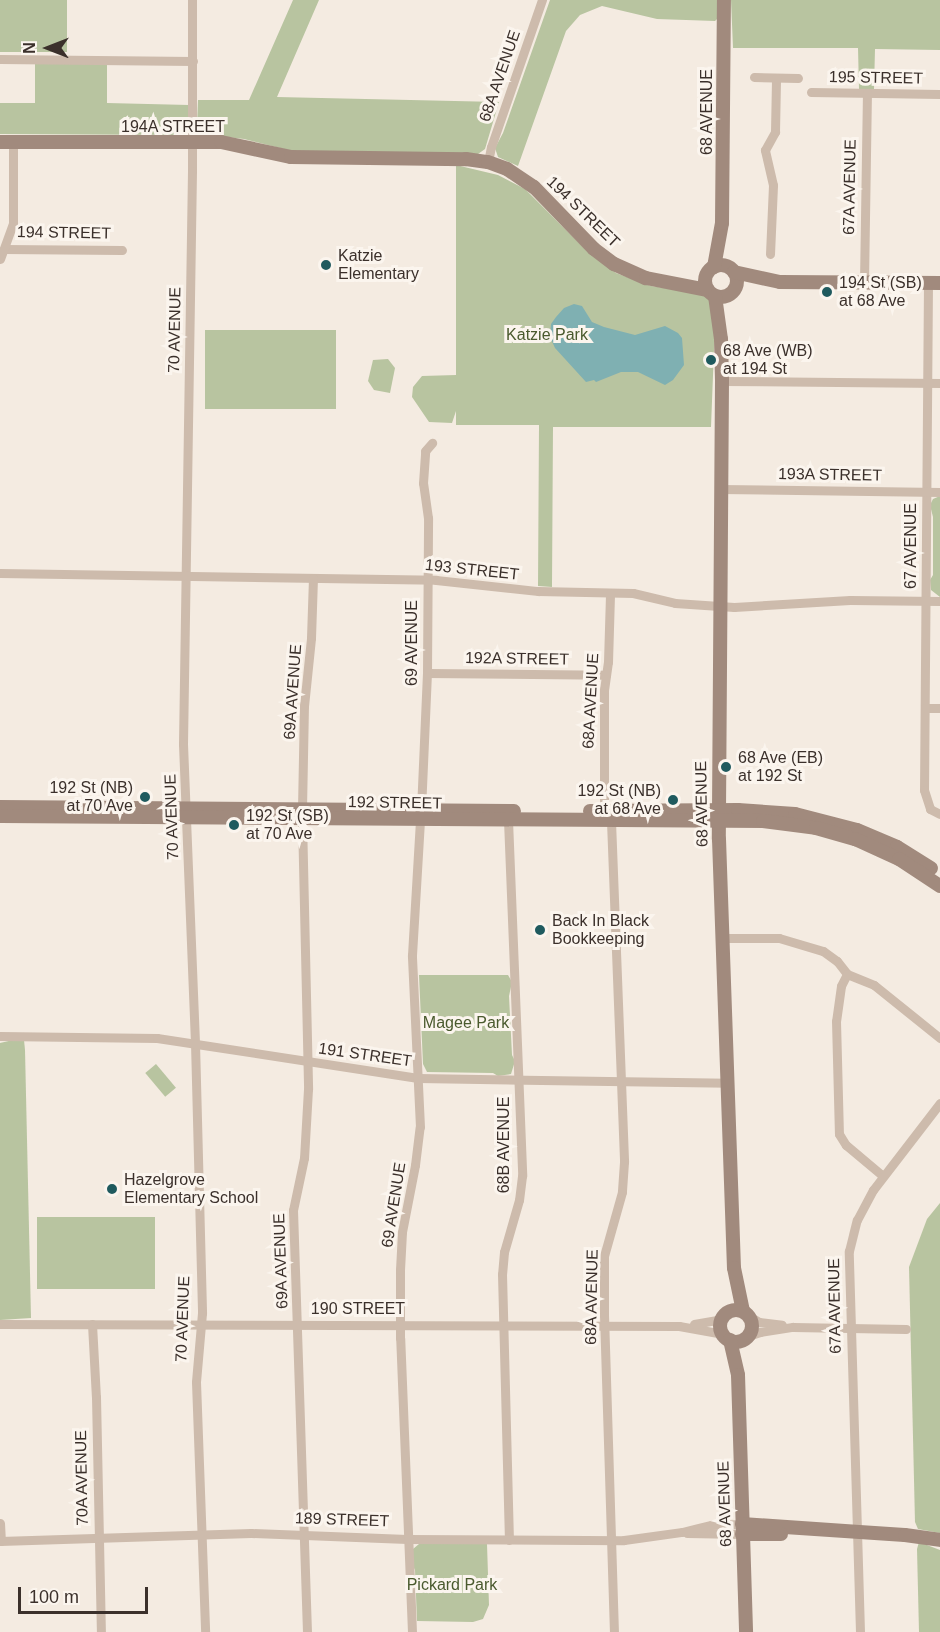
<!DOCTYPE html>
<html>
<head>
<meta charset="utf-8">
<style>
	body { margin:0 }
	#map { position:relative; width:940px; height:1632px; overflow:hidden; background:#f4ebe1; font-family:Helvetica,sans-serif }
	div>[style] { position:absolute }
	.green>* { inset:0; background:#b8c4a0; transform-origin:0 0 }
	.water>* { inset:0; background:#7fb0b2 }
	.street>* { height:9px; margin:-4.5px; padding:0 4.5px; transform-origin:4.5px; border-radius:4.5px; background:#cdbbac }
	.secondary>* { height:14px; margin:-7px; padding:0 7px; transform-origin:7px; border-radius:7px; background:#a18a7d }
	.secondary>.ring { margin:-7px; padding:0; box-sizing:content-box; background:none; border:14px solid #a18a7d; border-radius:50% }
	.dots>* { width:16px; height:16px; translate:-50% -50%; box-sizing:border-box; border:3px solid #fbf5ee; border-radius:50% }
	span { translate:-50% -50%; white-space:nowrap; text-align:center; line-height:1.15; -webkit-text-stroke:6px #fbf5ee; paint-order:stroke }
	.street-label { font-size:16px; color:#3b302b }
	.poi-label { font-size:16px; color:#3b302b }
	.left { translate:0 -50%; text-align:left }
	.right { translate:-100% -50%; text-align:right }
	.park-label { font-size:16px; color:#4a5a2e }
	.north { position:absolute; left:18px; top:18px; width:60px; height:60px; -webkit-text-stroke:4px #fbf5ee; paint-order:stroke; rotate:270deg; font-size:16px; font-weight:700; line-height:24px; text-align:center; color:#3b302b }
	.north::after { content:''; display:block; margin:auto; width:21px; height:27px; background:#3b302b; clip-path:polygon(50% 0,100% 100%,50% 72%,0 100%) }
	.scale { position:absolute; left:18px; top:1587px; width:130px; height:27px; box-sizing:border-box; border:3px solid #3b302b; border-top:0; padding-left:8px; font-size:18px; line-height:21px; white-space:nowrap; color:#3b302b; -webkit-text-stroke:4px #fbf5ee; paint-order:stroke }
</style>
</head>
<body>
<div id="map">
	<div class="green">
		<i style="left:0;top:0;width:67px;height:52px"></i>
		<i style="clip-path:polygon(293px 0,319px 0,277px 97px,499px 102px,485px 149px,478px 154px,292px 151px,244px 139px,202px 134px,197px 126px,198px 100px,249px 100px)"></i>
		<i style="clip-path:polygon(550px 0,718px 0,718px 18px,715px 21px,657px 19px,602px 6px,580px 15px,566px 31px,518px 166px,498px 157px,495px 148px,503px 133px)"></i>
		<i style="clip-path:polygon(731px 0,940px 0,940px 50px,875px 49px,874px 89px,859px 89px,858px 48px,733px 48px)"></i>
		<i style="clip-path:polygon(35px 63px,107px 64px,107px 103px,189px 105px,188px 128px,180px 135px,0 134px,0 103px,35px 103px)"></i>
		<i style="clip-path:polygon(456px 165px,498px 175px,525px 189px,587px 251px,616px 273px,651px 286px,705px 294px,712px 303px,715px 324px,711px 427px,553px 427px,552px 587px,538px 586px,539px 425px,456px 425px,456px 411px,452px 423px,429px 422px,412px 397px,413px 387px,422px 376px,456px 375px)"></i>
		<i style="left:205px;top:330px;width:131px;height:79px"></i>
		<i style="clip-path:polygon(388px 359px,395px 368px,390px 393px,374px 390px,368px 381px,373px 360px)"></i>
		<i style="clip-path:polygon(940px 496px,940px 597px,931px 590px,930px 580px,933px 575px,933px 517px,930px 505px,933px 499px)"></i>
		<i style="clip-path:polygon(419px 975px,508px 975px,512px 982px,509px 996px,512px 1055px,515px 1061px,511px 1074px,498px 1076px,493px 1073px,427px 1072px,423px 1064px)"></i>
		<i style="clip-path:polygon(13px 1040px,24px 1040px,25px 1050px,31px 1318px,0 1320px,0 1043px)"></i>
		<i style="left:156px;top:1064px;width:31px;height:14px;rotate:50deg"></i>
		<i style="clip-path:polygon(940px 1203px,940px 1533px,918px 1529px,915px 1522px,909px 1267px,927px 1219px)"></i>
		<i style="left:37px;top:1217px;width:118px;height:72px"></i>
		<i style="clip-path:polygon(919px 1542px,940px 1550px,940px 1632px,919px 1632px,917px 1549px)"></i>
		<i style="clip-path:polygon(419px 1544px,487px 1544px,489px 1605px,483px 1619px,473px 1622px,417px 1621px,415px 1570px,412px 1564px,413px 1549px)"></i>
	</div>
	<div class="water">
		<i style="clip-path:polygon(574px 304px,582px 306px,592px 322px,604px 327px,635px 335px,665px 326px,678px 333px,682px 338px,684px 365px,673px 380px,665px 385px,638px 372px,621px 372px,596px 382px,594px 380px,586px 382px,555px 348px,550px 337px,551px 324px,556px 317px,564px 308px)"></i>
	</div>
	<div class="street">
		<i style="left:192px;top:0;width:171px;rotate:90deg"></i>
		<i style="left:192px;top:171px;width:573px;rotate:90.9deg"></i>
		<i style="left:183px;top:744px;width:299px;rotate:87.7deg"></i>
		<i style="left:195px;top:1043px;width:270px;rotate:88.5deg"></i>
		<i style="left:202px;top:1313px;width:69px;rotate:95deg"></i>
		<i style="left:196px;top:1382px;width:250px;rotate:87.9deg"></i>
		<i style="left:0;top:59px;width:193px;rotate:0.6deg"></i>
		<i style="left:754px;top:77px;width:44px;rotate:1.3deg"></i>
		<i style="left:811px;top:92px;width:129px;rotate:0.9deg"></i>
		<i style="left:488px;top:162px;width:15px;rotate:-79deg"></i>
		<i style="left:491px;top:147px;width:156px;rotate:-70.9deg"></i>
		<i style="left:4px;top:249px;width:118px;rotate:0.5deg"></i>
		<i style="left:770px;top:254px;width:69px;rotate:-87.5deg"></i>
		<i style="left:773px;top:185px;width:36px;rotate:-103deg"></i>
		<i style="left:765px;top:150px;width:21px;rotate:-61deg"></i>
		<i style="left:775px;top:132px;width:54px;rotate:-88.9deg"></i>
		<i style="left:0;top:259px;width:38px;rotate:-70deg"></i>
		<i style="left:13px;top:223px;width:81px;rotate:-90deg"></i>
		<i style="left:864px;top:282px;width:189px;rotate:-89.1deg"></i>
		<i style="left:928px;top:283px;width:507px;rotate:90.45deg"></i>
		<i style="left:924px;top:790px;width:20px;rotate:72deg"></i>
		<i style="left:930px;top:809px;width:11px;rotate:27deg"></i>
		<i style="left:722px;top:381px;width:218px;rotate:0.5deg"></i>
		<i style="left:720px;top:489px;width:220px;rotate:0.8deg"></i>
		<i style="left:0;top:573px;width:436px;rotate:0.9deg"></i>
		<i style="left:436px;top:580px;width:103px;rotate:6.2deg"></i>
		<i style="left:538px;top:591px;width:95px;rotate:1.2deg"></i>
		<i style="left:633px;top:593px;width:43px;rotate:13.4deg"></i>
		<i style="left:675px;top:603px;width:59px;rotate:3.9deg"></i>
		<i style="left:734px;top:607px;width:116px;rotate:-3.5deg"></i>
		<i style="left:850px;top:600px;width:90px;rotate:0.6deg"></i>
		<i style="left:427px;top:673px;width:179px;rotate:0.6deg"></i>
		<i style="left:925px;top:708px;width:15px"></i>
		<i style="left:302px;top:809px;width:103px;rotate:-88.9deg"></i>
		<i style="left:304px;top:706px;width:68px;rotate:-84.1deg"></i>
		<i style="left:311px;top:638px;width:60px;rotate:-88.1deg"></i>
		<i style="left:421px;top:810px;width:137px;rotate:-87.5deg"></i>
		<i style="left:427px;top:673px;width:155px;rotate:-89.6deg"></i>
		<i style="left:428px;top:518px;width:35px;rotate:-98deg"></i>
		<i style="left:423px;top:483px;width:32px;rotate:-86deg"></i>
		<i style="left:425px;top:451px;width:11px;rotate:-49deg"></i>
		<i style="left:604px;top:811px;width:121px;rotate:-90deg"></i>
		<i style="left:604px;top:690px;width:28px;rotate:-82deg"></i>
		<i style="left:608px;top:662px;width:69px;rotate:-88.3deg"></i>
		<i style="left:302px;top:819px;width:270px;rotate:88.7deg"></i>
		<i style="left:308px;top:1089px;width:69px;rotate:93.3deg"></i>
		<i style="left:304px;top:1158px;width:53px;rotate:101.9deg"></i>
		<i style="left:293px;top:1210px;width:422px;rotate:88.1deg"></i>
		<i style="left:508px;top:820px;width:356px;rotate:87.7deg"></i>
		<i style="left:522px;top:1176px;width:24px;rotate:97deg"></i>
		<i style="left:519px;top:1200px;width:54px;rotate:106.1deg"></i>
		<i style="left:504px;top:1252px;width:22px;rotate:95deg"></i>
		<i style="left:502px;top:1274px;width:266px;rotate:88.5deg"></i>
		<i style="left:611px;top:821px;width:341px;rotate:87.8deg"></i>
		<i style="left:624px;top:1162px;width:30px;rotate:94deg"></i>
		<i style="left:622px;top:1192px;width:66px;rotate:105.7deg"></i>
		<i style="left:604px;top:1256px;width:59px;rotate:90deg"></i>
		<i style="left:604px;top:1315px;width:317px;rotate:88.2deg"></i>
		<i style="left:722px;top:938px;width:57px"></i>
		<i style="left:779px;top:938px;width:46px;rotate:16.5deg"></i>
		<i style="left:823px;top:951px;width:17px;rotate:36deg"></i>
		<i style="left:837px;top:961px;width:16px;rotate:52deg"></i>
		<i style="left:847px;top:974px;width:29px;rotate:22deg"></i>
		<i style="left:874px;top:985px;width:85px;rotate:38.8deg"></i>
		<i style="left:847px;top:974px;width:13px;rotate:117deg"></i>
		<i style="left:841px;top:986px;width:35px;rotate:98deg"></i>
		<i style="left:836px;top:1021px;width:113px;rotate:88.5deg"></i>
		<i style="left:839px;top:1134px;width:13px;rotate:58deg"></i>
		<i style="left:846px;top:1145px;width:48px;rotate:40deg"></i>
		<i style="left:0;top:1036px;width:157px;rotate:0.7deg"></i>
		<i style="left:157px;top:1038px;width:264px;rotate:8.7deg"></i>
		<i style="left:418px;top:1078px;width:309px;rotate:0.9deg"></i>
		<i style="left:749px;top:1316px;width:12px;rotate:31deg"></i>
		<i style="left:759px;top:1322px;width:23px;rotate:7deg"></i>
		<i style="left:0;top:1324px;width:679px;rotate:0.17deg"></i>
		<i style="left:679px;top:1326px;width:45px;rotate:10.3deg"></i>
		<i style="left:92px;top:1324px;width:73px;rotate:86.9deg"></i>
		<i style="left:96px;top:1397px;width:235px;rotate:88.8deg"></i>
		<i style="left:694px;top:1324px;width:28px;rotate:-10deg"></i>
		<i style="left:748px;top:1336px;width:13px;rotate:-18deg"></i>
		<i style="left:760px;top:1332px;width:33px;rotate:-9deg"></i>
		<i style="left:793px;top:1327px;width:113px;rotate:1deg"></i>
		<i style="left:0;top:1523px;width:18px;rotate:87deg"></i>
		<i style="left:687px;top:1533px;width:55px;rotate:1deg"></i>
		<i style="left:0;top:1541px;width:251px;rotate:-1.8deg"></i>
		<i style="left:251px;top:1533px;width:156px;rotate:2.2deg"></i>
		<i style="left:407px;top:1539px;width:217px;rotate:0.3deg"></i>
		<i style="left:624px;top:1540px;width:59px;rotate:-7.9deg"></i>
		<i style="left:682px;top:1532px;width:30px;rotate:-14deg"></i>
		<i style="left:711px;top:1525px;width:31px;rotate:-2deg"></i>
		<i style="left:412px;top:1632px;width:294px;rotate:-92.3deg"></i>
		<i style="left:400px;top:1338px;width:68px;rotate:-90deg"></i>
		<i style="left:400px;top:1270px;width:38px;rotate:-87deg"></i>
		<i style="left:402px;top:1232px;width:68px;rotate:-79deg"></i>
		<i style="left:415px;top:1165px;width:38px;rotate:-83deg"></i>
		<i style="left:420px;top:1127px;width:172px;rotate:-92.7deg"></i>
		<i style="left:412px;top:955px;width:135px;rotate:-86.6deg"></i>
		<i style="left:860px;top:1632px;width:381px;rotate:-91.7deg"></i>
		<i style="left:849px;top:1251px;width:32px;rotate:-76deg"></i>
		<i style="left:857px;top:1220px;width:34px;rotate:-62deg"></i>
		<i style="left:873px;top:1190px;width:110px;rotate:-52.4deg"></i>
	</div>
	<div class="secondary">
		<i style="left:0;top:142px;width:221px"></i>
		<i style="left:221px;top:142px;width:72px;rotate:12.1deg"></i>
		<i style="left:291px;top:157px;width:175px;rotate:0.7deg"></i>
		<i style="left:466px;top:159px;width:22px;rotate:8deg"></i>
		<i style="left:488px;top:162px;width:20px;rotate:20deg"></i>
		<i style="left:507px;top:169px;width:32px;rotate:34deg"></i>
		<i style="left:534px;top:187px;width:86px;rotate:45.9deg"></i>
		<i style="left:594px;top:249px;width:25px;rotate:37deg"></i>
		<i style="left:614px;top:264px;width:35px;rotate:24deg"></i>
		<i style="left:646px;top:278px;width:63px;rotate:11deg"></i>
		<i class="ring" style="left:705px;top:265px;width:18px;height:18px"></i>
		<i style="left:714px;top:267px;width:45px;rotate:-79.7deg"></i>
		<i style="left:722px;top:223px;width:223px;rotate:-89.5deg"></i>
		<i style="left:734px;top:272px;width:47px;rotate:12.3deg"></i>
		<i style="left:780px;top:282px;width:160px;rotate:0.4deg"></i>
		<i style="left:715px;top:296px;width:43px;rotate:82.1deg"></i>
		<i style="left:721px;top:339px;width:42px;rotate:88.6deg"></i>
		<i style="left:722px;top:381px;width:458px;rotate:90.4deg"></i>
		<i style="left:719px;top:839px;width:429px;rotate:88deg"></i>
		<i style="left:734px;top:1268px;width:44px;rotate:78.2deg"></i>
		<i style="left:0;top:807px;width:514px;rotate:0.45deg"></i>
		<i style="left:590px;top:811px;width:148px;rotate:-0.4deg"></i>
		<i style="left:738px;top:810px;width:57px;rotate:4deg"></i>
		<i style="left:795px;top:814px;width:64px;rotate:14.5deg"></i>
		<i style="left:857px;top:830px;width:43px;rotate:23deg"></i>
		<i style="left:897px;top:847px;width:40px;rotate:32deg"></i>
		<i style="left:0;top:816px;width:763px;rotate:0.38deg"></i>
		<i style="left:763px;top:821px;width:53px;rotate:7.5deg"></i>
		<i style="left:816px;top:828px;width:41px;rotate:15.8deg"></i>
		<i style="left:855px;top:839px;width:48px;rotate:24.4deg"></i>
		<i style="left:899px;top:859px;width:49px;rotate:33.4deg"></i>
		<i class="ring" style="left:720px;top:1310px;width:18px;height:18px"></i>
		<i style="left:730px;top:1340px;width:36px;rotate:77deg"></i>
		<i style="left:738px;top:1375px;width:257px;rotate:88.2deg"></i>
		<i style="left:742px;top:1524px;width:163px;rotate:3.9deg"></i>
		<i style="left:905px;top:1535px;width:35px;rotate:8deg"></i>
		<i style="left:742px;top:1534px;width:39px"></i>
	</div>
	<div class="dots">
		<i style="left:326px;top:265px;background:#1f5a5e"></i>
		<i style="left:827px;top:292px;background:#1f5a5e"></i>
		<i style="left:711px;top:360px;background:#1f5a5e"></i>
		<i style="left:726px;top:767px;background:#1f5a5e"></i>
		<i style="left:145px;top:797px;background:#1f5a5e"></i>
		<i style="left:673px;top:800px;background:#1f5a5e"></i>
		<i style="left:234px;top:825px;background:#1f5a5e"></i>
		<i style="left:540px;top:930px;background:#1f5a5e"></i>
		<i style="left:112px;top:1189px;background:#1f5a5e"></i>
	</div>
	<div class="street-label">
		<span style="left:500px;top:76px;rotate:-71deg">68A AVENUE</span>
		<span style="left:876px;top:78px;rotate:1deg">195 STREET</span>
		<span style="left:707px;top:112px;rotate:-90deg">68 AVENUE</span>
		<span style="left:173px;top:127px">194A STREET</span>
		<span style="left:850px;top:187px;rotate:-89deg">67A AVENUE</span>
		<span style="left:583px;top:212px;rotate:44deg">194 STREET</span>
		<span style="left:64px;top:233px;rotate:1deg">194 STREET</span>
		<span style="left:175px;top:330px;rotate:-89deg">70 AVENUE</span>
		<span style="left:830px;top:475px;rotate:1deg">193A STREET</span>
		<span style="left:911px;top:546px;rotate:-90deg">67 AVENUE</span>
		<span style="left:472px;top:570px;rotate:6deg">193 STREET</span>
		<span style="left:412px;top:643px;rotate:-90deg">69 AVENUE</span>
		<span style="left:517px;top:659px;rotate:1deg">192A STREET</span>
		<span style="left:293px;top:692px;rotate:-86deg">69A AVENUE</span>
		<span style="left:591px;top:701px;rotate:-87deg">68A AVENUE</span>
		<span style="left:395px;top:803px;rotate:1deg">192 STREET</span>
		<span style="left:702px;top:804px;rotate:-91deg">68 AVENUE</span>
		<span style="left:172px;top:817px;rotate:-92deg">70 AVENUE</span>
		<span style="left:365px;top:1055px;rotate:8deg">191 STREET</span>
		<span style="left:504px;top:1145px;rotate:-90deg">68B AVENUE</span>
		<span style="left:394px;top:1205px;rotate:-81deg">69 AVENUE</span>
		<span style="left:281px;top:1261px;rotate:-92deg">69A AVENUE</span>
		<span style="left:592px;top:1297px;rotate:-89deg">68A AVENUE</span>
		<span style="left:835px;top:1306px;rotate:-91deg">67A AVENUE</span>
		<span style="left:358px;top:1309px">190 STREET</span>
		<span style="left:183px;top:1319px;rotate:-88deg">70 AVENUE</span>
		<span style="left:82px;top:1478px;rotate:-91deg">70A AVENUE</span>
		<span style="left:725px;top:1504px;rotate:-92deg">68 AVENUE</span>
		<span style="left:342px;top:1520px;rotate:2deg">189 STREET</span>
	</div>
	<div class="poi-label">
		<span class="left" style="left:338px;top:265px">Katzie<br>Elementary</span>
		<span class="left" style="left:839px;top:292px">194 St (SB)<br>at 68 Ave</span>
		<span class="left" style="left:723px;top:360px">68 Ave (WB)<br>at 194 St</span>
		<span class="left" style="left:738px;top:767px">68 Ave (EB)<br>at 192 St</span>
		<span class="right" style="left:133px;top:797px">192 St (NB)<br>at 70 Ave</span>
		<span class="right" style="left:661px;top:800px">192 St (NB)<br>at 68 Ave</span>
		<span class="left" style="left:246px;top:825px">192 St (SB)<br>at 70 Ave</span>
		<span class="left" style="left:552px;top:930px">Back In Black<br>Bookkeeping</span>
		<span class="left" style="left:124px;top:1189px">Hazelgrove<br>Elementary School</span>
	</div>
	<div class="park-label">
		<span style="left:547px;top:335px">Katzie Park</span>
		<span style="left:466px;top:1023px">Magee Park</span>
		<span style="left:452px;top:1585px">Pickard Park</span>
	</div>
	<div class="north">N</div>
	<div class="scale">100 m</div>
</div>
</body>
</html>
